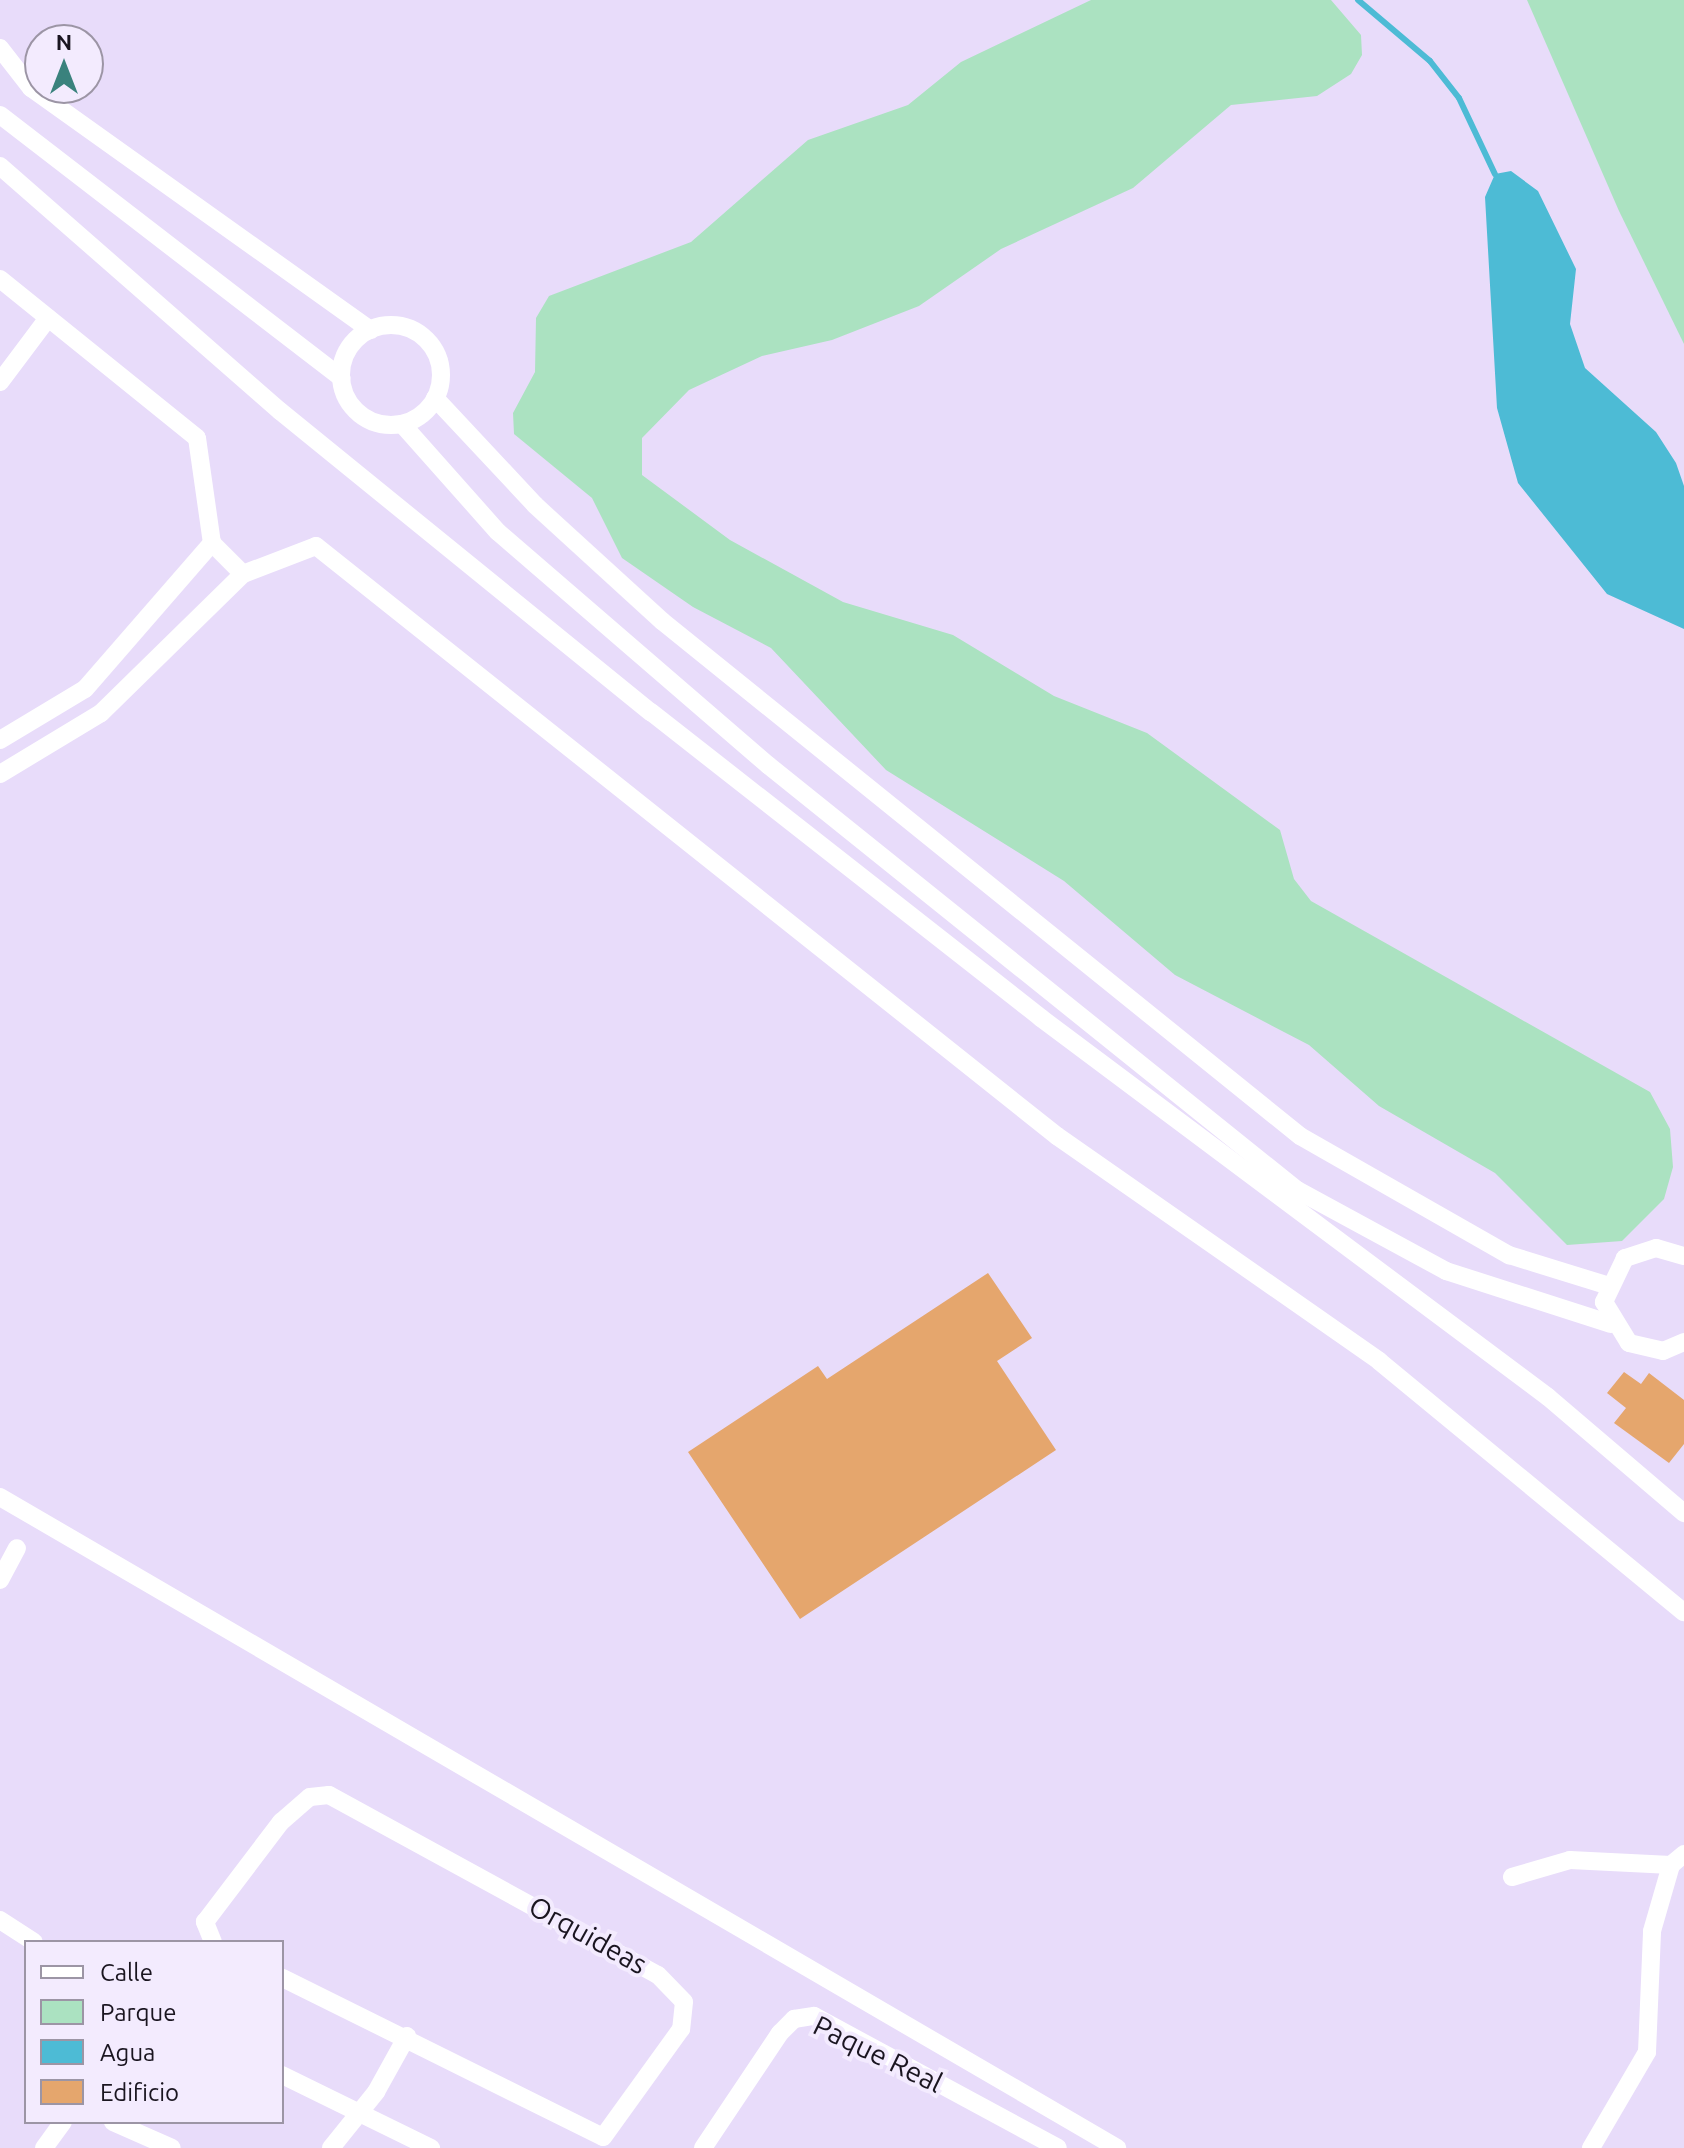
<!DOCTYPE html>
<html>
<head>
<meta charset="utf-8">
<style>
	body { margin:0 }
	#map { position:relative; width:1684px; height:2148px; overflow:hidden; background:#e8dcfa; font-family:Ubuntu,sans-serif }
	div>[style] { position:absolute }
	.green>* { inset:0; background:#abe2c1 }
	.water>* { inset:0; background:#4dbbd5 }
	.stream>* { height:6px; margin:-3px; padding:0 3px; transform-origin:3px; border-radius:3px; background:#4dbbd5 }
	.building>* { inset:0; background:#e5a66d }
	.minor>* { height:18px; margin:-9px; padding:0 9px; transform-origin:9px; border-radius:9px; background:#fff }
	.minor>.ring { margin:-9px; padding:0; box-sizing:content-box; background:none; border:18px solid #fff; border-radius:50% }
	span { translate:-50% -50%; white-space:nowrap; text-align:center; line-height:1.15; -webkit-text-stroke:8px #f3ebfe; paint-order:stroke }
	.street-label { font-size:28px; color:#1a1520 }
	.legend { position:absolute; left:24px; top:1940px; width:260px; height:184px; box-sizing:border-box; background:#f3ebfe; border:2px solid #9c95a5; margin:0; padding:10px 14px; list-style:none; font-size:24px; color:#1a1520 }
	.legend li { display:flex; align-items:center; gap:16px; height:40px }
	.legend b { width:40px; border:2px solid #9c95a5 }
	.north { position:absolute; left:24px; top:24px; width:80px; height:80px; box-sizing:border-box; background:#f3ebfe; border:2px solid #9c95a5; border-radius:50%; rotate:0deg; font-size:22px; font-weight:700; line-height:32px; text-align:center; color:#1a1520 }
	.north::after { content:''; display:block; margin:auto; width:28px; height:36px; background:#3a827d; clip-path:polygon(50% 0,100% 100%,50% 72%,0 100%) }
</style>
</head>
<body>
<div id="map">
	<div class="green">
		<i style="clip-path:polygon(1091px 0,1331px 0,1361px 35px,1362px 55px,1351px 74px,1317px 96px,1231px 105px,1133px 188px,1001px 249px,919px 306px,832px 340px,762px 356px,689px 390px,642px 438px,642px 475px,730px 540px,843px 602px,953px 635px,1054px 696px,1147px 733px,1280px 830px,1294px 879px,1311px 901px,1650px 1092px,1670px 1129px,1673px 1167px,1664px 1199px,1622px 1241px,1567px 1245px,1495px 1173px,1379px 1106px,1309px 1045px,1175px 975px,1064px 881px,886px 770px,771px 648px,693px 607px,622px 558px,592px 498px,514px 434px,513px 413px,535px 372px,536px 318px,549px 296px,691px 242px,808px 140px,908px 105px,961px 62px)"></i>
		<i style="clip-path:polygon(1527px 0,1684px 0,1684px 344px,1619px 211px)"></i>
	</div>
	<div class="water">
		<i style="clip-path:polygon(1511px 171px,1538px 191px,1576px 269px,1570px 324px,1585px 368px,1656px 432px,1676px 463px,1684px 486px,1684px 629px,1607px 594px,1518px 483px,1497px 408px,1485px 197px,1495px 174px)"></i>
	</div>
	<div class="stream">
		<i style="left:1358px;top:0;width:94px;rotate:40.3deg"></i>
		<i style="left:1430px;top:61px;width:47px;rotate:51.9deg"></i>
		<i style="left:1459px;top:98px;width:84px;rotate:64.7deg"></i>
	</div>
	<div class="building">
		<i style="clip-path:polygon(988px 1273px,1032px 1338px,997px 1361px,1056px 1450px,800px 1619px,688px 1452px,818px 1366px,827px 1379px)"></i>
		<i style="clip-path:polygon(1624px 1372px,1641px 1384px,1649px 1373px,1684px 1400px,1684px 1444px,1669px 1463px,1614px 1423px,1626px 1408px,1607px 1393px)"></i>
	</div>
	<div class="minor">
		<i style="left:0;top:48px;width:51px;rotate:52.2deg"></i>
		<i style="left:31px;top:88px;width:417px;rotate:35.5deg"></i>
		<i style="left:0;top:115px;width:431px;rotate:37.6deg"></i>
		<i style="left:0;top:166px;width:372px;rotate:41.2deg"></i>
		<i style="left:280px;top:411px;width:478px;rotate:39.1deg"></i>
		<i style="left:651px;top:712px;width:496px;rotate:38.1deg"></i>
		<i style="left:1041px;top:1018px;width:633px;rotate:36.78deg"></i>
		<i style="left:1548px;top:1397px;width:179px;rotate:40.5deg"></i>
		<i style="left:0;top:279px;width:253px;rotate:38.9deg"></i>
		<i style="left:197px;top:438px;width:106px;rotate:81.9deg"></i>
		<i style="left:212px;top:543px;width:44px;rotate:45deg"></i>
		<i style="left:243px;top:574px;width:78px;rotate:-21deg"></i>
		<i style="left:316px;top:546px;width:947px;rotate:38.53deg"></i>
		<i style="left:1057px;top:1136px;width:393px;rotate:34.9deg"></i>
		<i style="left:1379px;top:1361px;width:395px;rotate:39.5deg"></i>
		<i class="ring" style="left:341px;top:325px;width:82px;height:82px"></i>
		<i style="left:0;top:382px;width:80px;rotate:-53.1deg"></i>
		<i style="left:435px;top:398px;width:146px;rotate:46.9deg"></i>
		<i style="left:535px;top:505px;width:172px;rotate:42.4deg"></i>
		<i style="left:662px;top:621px;width:820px;rotate:38.91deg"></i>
		<i style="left:1300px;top:1136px;width:241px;rotate:29.7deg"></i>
		<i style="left:1509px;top:1255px;width:102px;rotate:17.2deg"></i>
		<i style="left:402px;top:424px;width:144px;rotate:48.4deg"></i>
		<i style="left:498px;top:532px;width:357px;rotate:40.8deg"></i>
		<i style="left:768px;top:765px;width:679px;rotate:38.78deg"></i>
		<i style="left:1297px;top:1190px;width:170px;rotate:28.5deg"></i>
		<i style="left:1446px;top:1271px;width:173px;rotate:17.8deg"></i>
		<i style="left:0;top:740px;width:99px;rotate:-31deg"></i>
		<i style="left:85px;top:689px;width:194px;rotate:-49deg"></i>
		<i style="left:0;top:774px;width:118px;rotate:-31.1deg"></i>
		<i style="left:101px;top:713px;width:199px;rotate:-44.4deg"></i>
		<i style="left:1684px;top:1256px;width:29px;rotate:-164deg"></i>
		<i style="left:1656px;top:1248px;width:33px;rotate:162deg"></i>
		<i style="left:1625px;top:1258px;width:49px;rotate:115.5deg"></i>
		<i style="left:1604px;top:1302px;width:48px;rotate:58.6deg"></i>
		<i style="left:1629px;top:1343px;width:35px;rotate:13deg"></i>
		<i style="left:1663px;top:1351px;width:23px;rotate:-23deg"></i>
		<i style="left:0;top:1497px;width:1293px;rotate:30.23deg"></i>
		<i style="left:0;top:1580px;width:36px;rotate:-62deg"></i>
		<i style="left:1512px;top:1877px;width:60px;rotate:-16.3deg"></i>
		<i style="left:1570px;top:1860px;width:101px;rotate:2.8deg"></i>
		<i style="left:1671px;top:1865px;width:17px;rotate:-40deg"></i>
		<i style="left:0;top:1920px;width:40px;rotate:32.9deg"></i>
		<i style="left:213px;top:1942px;width:22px;rotate:-112deg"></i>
		<i style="left:205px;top:1922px;width:126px;rotate:-52.8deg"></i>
		<i style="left:281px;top:1822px;width:38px;rotate:-41deg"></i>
		<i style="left:310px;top:1797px;width:19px;rotate:-6deg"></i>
		<i style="left:329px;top:1795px;width:375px;rotate:28.7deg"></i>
		<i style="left:658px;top:1975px;width:37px;rotate:46deg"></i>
		<i style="left:684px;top:2002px;width:27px;rotate:96deg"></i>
		<i style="left:681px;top:2029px;width:133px;rotate:125.8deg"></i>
		<i style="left:603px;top:2137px;width:358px;rotate:-153.6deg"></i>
		<i style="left:282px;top:2075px;width:166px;rotate:26.1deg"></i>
		<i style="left:113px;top:2122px;width:64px;rotate:23.8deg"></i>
		<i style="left:44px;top:2148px;width:32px;rotate:-54deg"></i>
		<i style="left:331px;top:2148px;width:72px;rotate:-51.2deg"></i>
		<i style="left:376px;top:2092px;width:64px;rotate:-61deg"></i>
		<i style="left:703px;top:2148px;width:138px;rotate:-56.2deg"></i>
		<i style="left:780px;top:2033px;width:20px;rotate:-45deg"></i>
		<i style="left:794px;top:2019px;width:20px;rotate:-9deg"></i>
		<i style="left:814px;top:2016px;width:277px;rotate:28.4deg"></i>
		<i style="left:1591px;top:2148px;width:111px;rotate:-59.7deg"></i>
		<i style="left:1647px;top:2052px;width:121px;rotate:-87.6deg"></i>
		<i style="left:1652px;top:1931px;width:69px;rotate:-73.9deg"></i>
	</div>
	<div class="street-label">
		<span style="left:588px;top:1935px;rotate:29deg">Orquideas</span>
		<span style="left:878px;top:2054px;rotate:26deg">Paque Real</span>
	</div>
	<ul class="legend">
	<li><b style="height:10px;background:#fff"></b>Calle</li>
	<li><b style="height:22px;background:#abe2c1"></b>Parque</li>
	<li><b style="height:22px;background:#4dbbd5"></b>Agua</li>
	<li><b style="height:22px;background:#e5a66d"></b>Edificio</li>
	</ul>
	<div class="north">N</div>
</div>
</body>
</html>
